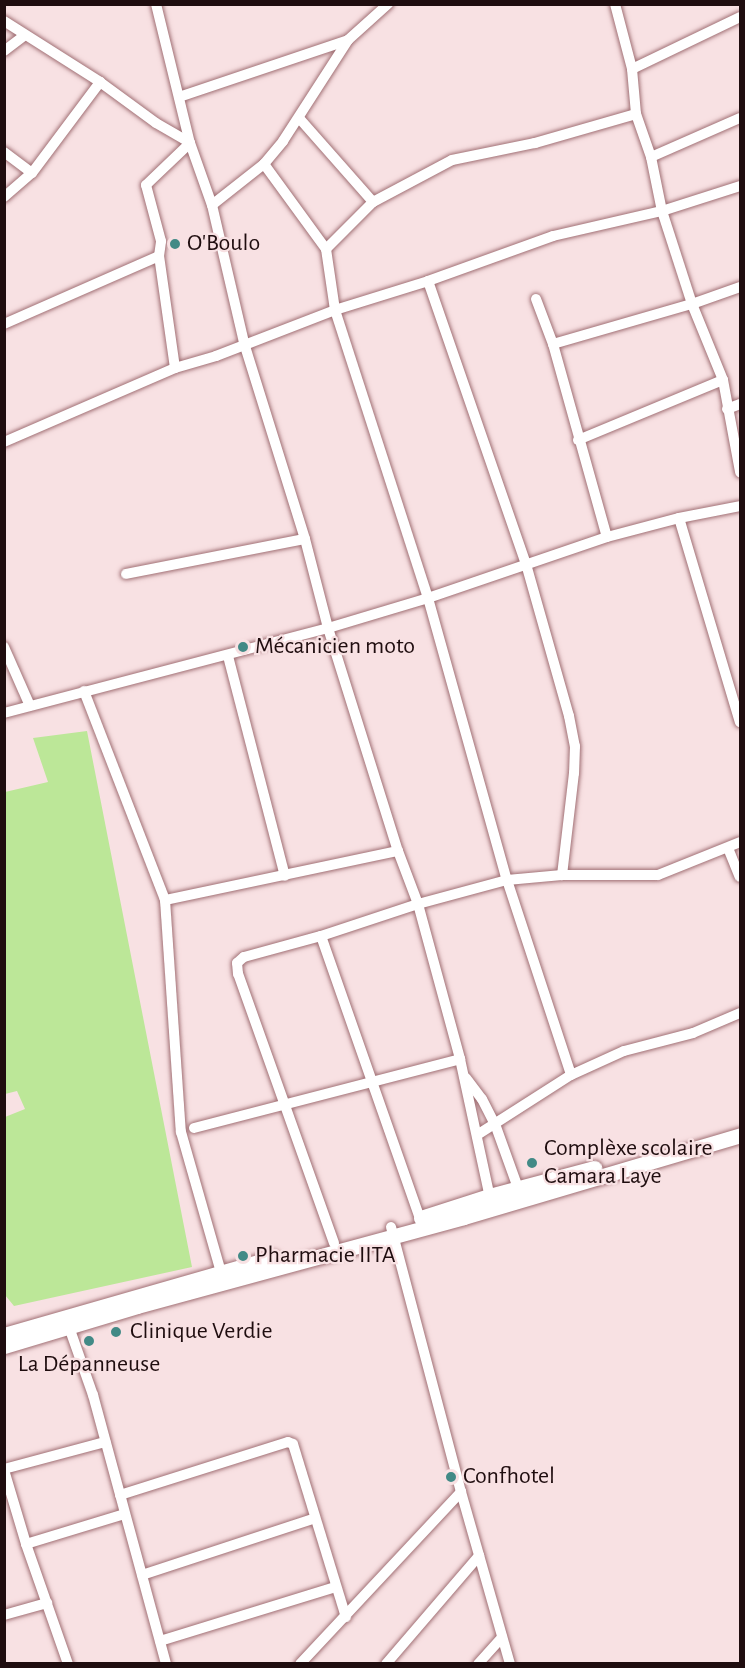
<!DOCTYPE html>
<html>
<head>
<meta charset="utf-8">
<style>
	body { margin:0 }
	#map { position:relative; width:745px; height:1668px; overflow:hidden; background:#f8e1e3; font-family:"Alegreya Sans",sans-serif }
	div>[style] { position:absolute }
	.green>* { inset:0; background:#bce798 }
	.roads { filter:drop-shadow(0 0 2px #a17075) drop-shadow(0 0 2px #a17075) }
	.minor>* { height:10px; margin:-5px; padding:0 5px; transform-origin:5px; border-radius:5px; background:#fff }
	.secondary>* { height:15px; margin:-7.5px; padding:0 7.5px; transform-origin:7.5px; border-radius:7.5px; background:#fff }
	.dots>* { width:16px; height:16px; translate:-50% -50%; box-sizing:border-box; border:3px solid #f8e1e3; border-radius:50% }
	span { translate:-50% -50%; white-space:nowrap; text-align:center; line-height:1.15; -webkit-text-stroke:4.5px #f8e1e3; paint-order:stroke }
	.poi-label { font-size:24px; color:#1f0d0f }
	.left { translate:0 -50%; text-align:left }
	.frame { position:absolute; inset:0; border:6px solid #1f0d0f; pointer-events:none }
</style>
</head>
<body>
<div id="map">
	<div class="green">
		<i style="clip-path:polygon(87px 731px,192px 1267px,14px 1306px,5px 1295px,5px 1117px,25px 1109px,17px 1091px,5px 1094px,5px 792px,48px 782px,33px 738px)"></i>
	</div>
	<div class="roads">
		<div class="minor">
			<i style="left:156px;top:4px;width:143px;rotate:76.3deg"></i>
			<i style="left:190px;top:143px;width:66px;rotate:70.5deg"></i>
			<i style="left:212px;top:205px;width:142px;rotate:76.9deg"></i>
			<i style="left:244px;top:343px;width:205px;rotate:72.7deg"></i>
			<i style="left:305px;top:539px;width:92px;rotate:75.5deg"></i>
			<i style="left:328px;top:628px;width:234px;rotate:72.6deg"></i>
			<i style="left:398px;top:851px;width:57px;rotate:69.3deg"></i>
			<i style="left:418px;top:904px;width:161px;rotate:74.8deg"></i>
			<i style="left:460px;top:1059px;width:146px;rotate:77.8deg"></i>
			<i style="left:615px;top:4px;width:67px;rotate:75.3deg"></i>
			<i style="left:632px;top:69px;width:45px;rotate:84.9deg"></i>
			<i style="left:636px;top:114px;width:46px;rotate:70.8deg"></i>
			<i style="left:651px;top:157px;width:55px;rotate:78.5deg"></i>
			<i style="left:662px;top:211px;width:98px;rotate:72.1deg"></i>
			<i style="left:692px;top:304px;width:82px;rotate:67.8deg"></i>
			<i style="left:723px;top:380px;width:94px;rotate:79.5deg"></i>
			<i style="left:4px;top:21px;width:114px;rotate:32.4deg"></i>
			<i style="left:100px;top:82px;width:69px;rotate:36.2deg"></i>
			<i style="left:156px;top:123px;width:39px;rotate:30deg"></i>
			<i style="left:4px;top:51px;width:26px;rotate:-37deg"></i>
			<i style="left:632px;top:69px;width:120px;rotate:-25.7deg"></i>
			<i style="left:179px;top:97px;width:178px;rotate:-18.6deg"></i>
			<i style="left:299px;top:118px;width:112px;rotate:48.6deg"></i>
			<i style="left:4px;top:152px;width:35px;rotate:37deg"></i>
			<i style="left:651px;top:157px;width:97px;rotate:-23.7deg"></i>
			<i style="left:264px;top:164px;width:105px;rotate:53.9deg"></i>
			<i style="left:326px;top:249px;width:62px;rotate:81.6deg"></i>
			<i style="left:335px;top:310px;width:303px;rotate:72.1deg"></i>
			<i style="left:428px;top:598px;width:293px;rotate:74.4deg"></i>
			<i style="left:507px;top:880px;width:205px;rotate:71.8deg"></i>
			<i style="left:4px;top:197px;width:37px;rotate:-41deg"></i>
			<i style="left:32px;top:173px;width:114px;rotate:-53.2deg"></i>
			<i style="left:212px;top:205px;width:66px;rotate:-38.3deg"></i>
			<i style="left:264px;top:164px;width:30px;rotate:-50deg"></i>
			<i style="left:283px;top:141px;width:120px;rotate:-57.2deg"></i>
			<i style="left:348px;top:40px;width:54px;rotate:-42deg"></i>
			<i style="left:326px;top:249px;width:66px;rotate:-45deg"></i>
			<i style="left:373px;top:202px;width:89px;rotate:-28deg"></i>
			<i style="left:452px;top:160px;width:85px;rotate:-11.6deg"></i>
			<i style="left:535px;top:143px;width:105px;rotate:-16deg"></i>
			<i style="left:428px;top:281px;width:299px;rotate:70.9deg"></i>
			<i style="left:526px;top:564px;width:158px;rotate:74.2deg"></i>
			<i style="left:569px;top:716px;width:31px;rotate:79deg"></i>
			<i style="left:575px;top:746px;width:27px;rotate:92deg"></i>
			<i style="left:574px;top:773px;width:103px;rotate:96.7deg"></i>
			<i style="left:536px;top:299px;width:48px;rotate:69.3deg"></i>
			<i style="left:553px;top:344px;width:200px;rotate:74.4deg"></i>
			<i style="left:4px;top:324px;width:169px;rotate:-23.7deg"></i>
			<i style="left:553px;top:344px;width:145px;rotate:-16.1deg"></i>
			<i style="left:692px;top:304px;width:51px;rotate:-19.5deg"></i>
			<i style="left:175px;top:368px;width:113px;rotate:-98.1deg"></i>
			<i style="left:159px;top:256px;width:15px;rotate:-82deg"></i>
			<i style="left:161px;top:241px;width:58px;rotate:-105deg"></i>
			<i style="left:146px;top:185px;width:61px;rotate:-43.7deg"></i>
			<i style="left:727px;top:409px;width:14px;rotate:-21deg"></i>
			<i style="left:578px;top:440px;width:157px;rotate:-22.5deg"></i>
			<i style="left:4px;top:442px;width:186px;rotate:-23.4deg"></i>
			<i style="left:175px;top:368px;width:43px;rotate:-16.3deg"></i>
			<i style="left:216px;top:356px;width:128px;rotate:-21.1deg"></i>
			<i style="left:335px;top:310px;width:97px;rotate:-17.3deg"></i>
			<i style="left:428px;top:281px;width:133px;rotate:-19.8deg"></i>
			<i style="left:553px;top:236px;width:112px;rotate:-12.9deg"></i>
			<i style="left:662px;top:211px;width:82px;rotate:-17.8deg"></i>
			<i style="left:679px;top:518px;width:213px;rotate:73.4deg"></i>
			<i style="left:126px;top:574px;width:182px;rotate:-11.1deg"></i>
			<i style="left:4px;top:647px;width:64px;rotate:66.2deg"></i>
			<i style="left:228px;top:656px;width:227px;rotate:75.5deg"></i>
			<i style="left:84px;top:691px;width:224px;rotate:68.8deg"></i>
			<i style="left:165px;top:900px;width:233px;rotate:86.1deg"></i>
			<i style="left:181px;top:1132px;width:153px;rotate:74.1deg"></i>
			<i style="left:4px;top:713px;width:335px;rotate:-14.7deg"></i>
			<i style="left:328px;top:628px;width:104px;rotate:-16.7deg"></i>
			<i style="left:428px;top:598px;width:189px;rotate:-18.8deg"></i>
			<i style="left:607px;top:537px;width:74px;rotate:-14.8deg"></i>
			<i style="left:679px;top:518px;width:62px;rotate:-11.1deg"></i>
			<i style="left:728px;top:848px;width:31px;rotate:68deg"></i>
			<i style="left:165px;top:900px;width:238px;rotate:-11.9deg"></i>
			<i style="left:321px;top:936px;width:299px;rotate:70.7deg"></i>
			<i style="left:466px;top:1078px;width:26px;rotate:53deg"></i>
			<i style="left:482px;top:1099px;width:28px;rotate:63deg"></i>
			<i style="left:495px;top:1124px;width:68px;rotate:70.2deg"></i>
			<i style="left:194px;top:1128px;width:275px;rotate:-14.5deg"></i>
			<i style="left:477px;top:1135px;width:112px;rotate:-32.6deg"></i>
			<i style="left:571px;top:1075px;width:58px;rotate:-24.4deg"></i>
			<i style="left:624px;top:1051px;width:71px;rotate:-14.6deg"></i>
			<i style="left:693px;top:1033px;width:51px;rotate:-23.1deg"></i>
			<i style="left:391px;top:1227px;width:274px;rotate:75.2deg"></i>
			<i style="left:461px;top:1492px;width:179px;rotate:74.1deg"></i>
			<i style="left:334px;top:1243px;width:286px;rotate:-109.6deg"></i>
			<i style="left:238px;top:974px;width:11px;rotate:-95deg"></i>
			<i style="left:237px;top:963px;width:9px;rotate:-41deg"></i>
			<i style="left:244px;top:957px;width:80px;rotate:-15.3deg"></i>
			<i style="left:321px;top:936px;width:102px;rotate:-18.3deg"></i>
			<i style="left:418px;top:904px;width:92px;rotate:-15.1deg"></i>
			<i style="left:507px;top:880px;width:55px;rotate:-5.2deg"></i>
			<i style="left:562px;top:875px;width:96px"></i>
			<i style="left:658px;top:875px;width:88px;rotate:-21.9deg"></i>
			<i style="left:69px;top:1327px;width:72px;rotate:70.6deg"></i>
			<i style="left:93px;top:1395px;width:279px;rotate:74.8deg"></i>
			<i style="left:4px;top:1469px;width:105px;rotate:-15deg"></i>
			<i style="left:4px;top:1470px;width:77px;rotate:73.4deg"></i>
			<i style="left:26px;top:1544px;width:127px;rotate:70.7deg"></i>
			<i style="left:120px;top:1495px;width:176px;rotate:-17.5deg"></i>
			<i style="left:288px;top:1442px;width:5px;rotate:22deg"></i>
			<i style="left:293px;top:1444px;width:181px;rotate:73deg"></i>
			<i style="left:26px;top:1544px;width:103px;rotate:-16.9deg"></i>
			<i style="left:142px;top:1575px;width:182px;rotate:-18.2deg"></i>
			<i style="left:4px;top:1615px;width:45px;rotate:-15.6deg"></i>
			<i style="left:160px;top:1641px;width:184px;rotate:-17.1deg"></i>
			<i style="left:300px;top:1664px;width:236px;rotate:-46.9deg"></i>
			<i style="left:386px;top:1664px;width:143px;rotate:-49.3deg"></i>
			<i style="left:478px;top:1664px;width:36px;rotate:-48deg"></i>
		</div>
		<div class="secondary">
			<i style="left:421px;top:1218px;width:71px;rotate:-17.9deg"></i>
			<i style="left:489px;top:1196px;width:109px;rotate:-14.9deg"></i>
			<i style="left:4px;top:1335px;width:280px;rotate:-16deg"></i>
			<i style="left:4px;top:1346px;width:139px;rotate:-16.7deg"></i>
			<i style="left:137px;top:1306px;width:339px;rotate:-15.2deg"></i>
			<i style="left:464px;top:1217px;width:288px;rotate:-16.5deg"></i>
		</div>
	</div>
	<div class="dots">
		<i style="left:175px;top:244px;background:#428a86"></i>
		<i style="left:243px;top:647px;background:#428a86"></i>
		<i style="left:532px;top:1163px;background:#428a86"></i>
		<i style="left:243px;top:1256px;background:#428a86"></i>
		<i style="left:116px;top:1332px;background:#428a86"></i>
		<i style="left:89px;top:1341px;background:#428a86"></i>
		<i style="left:451px;top:1477px;background:#428a86"></i>
	</div>
	<div class="poi-label">
		<span class="left" style="left:187px;top:244px">O'Boulo</span>
		<span class="left" style="left:255px;top:647px">Mécanicien moto</span>
		<span class="left" style="left:544px;top:1163px">Complèxe scolaire<br>Camara Laye</span>
		<span class="left" style="left:255px;top:1256px">Pharmacie IITA</span>
		<span class="left" style="left:130px;top:1332px">Clinique Verdie</span>
		<span style="left:89px;top:1365px">La Dépanneuse</span>
		<span class="left" style="left:463px;top:1477px">Confhotel</span>
	</div>
	<div class="frame"></div>
</div>
</body>
</html>
